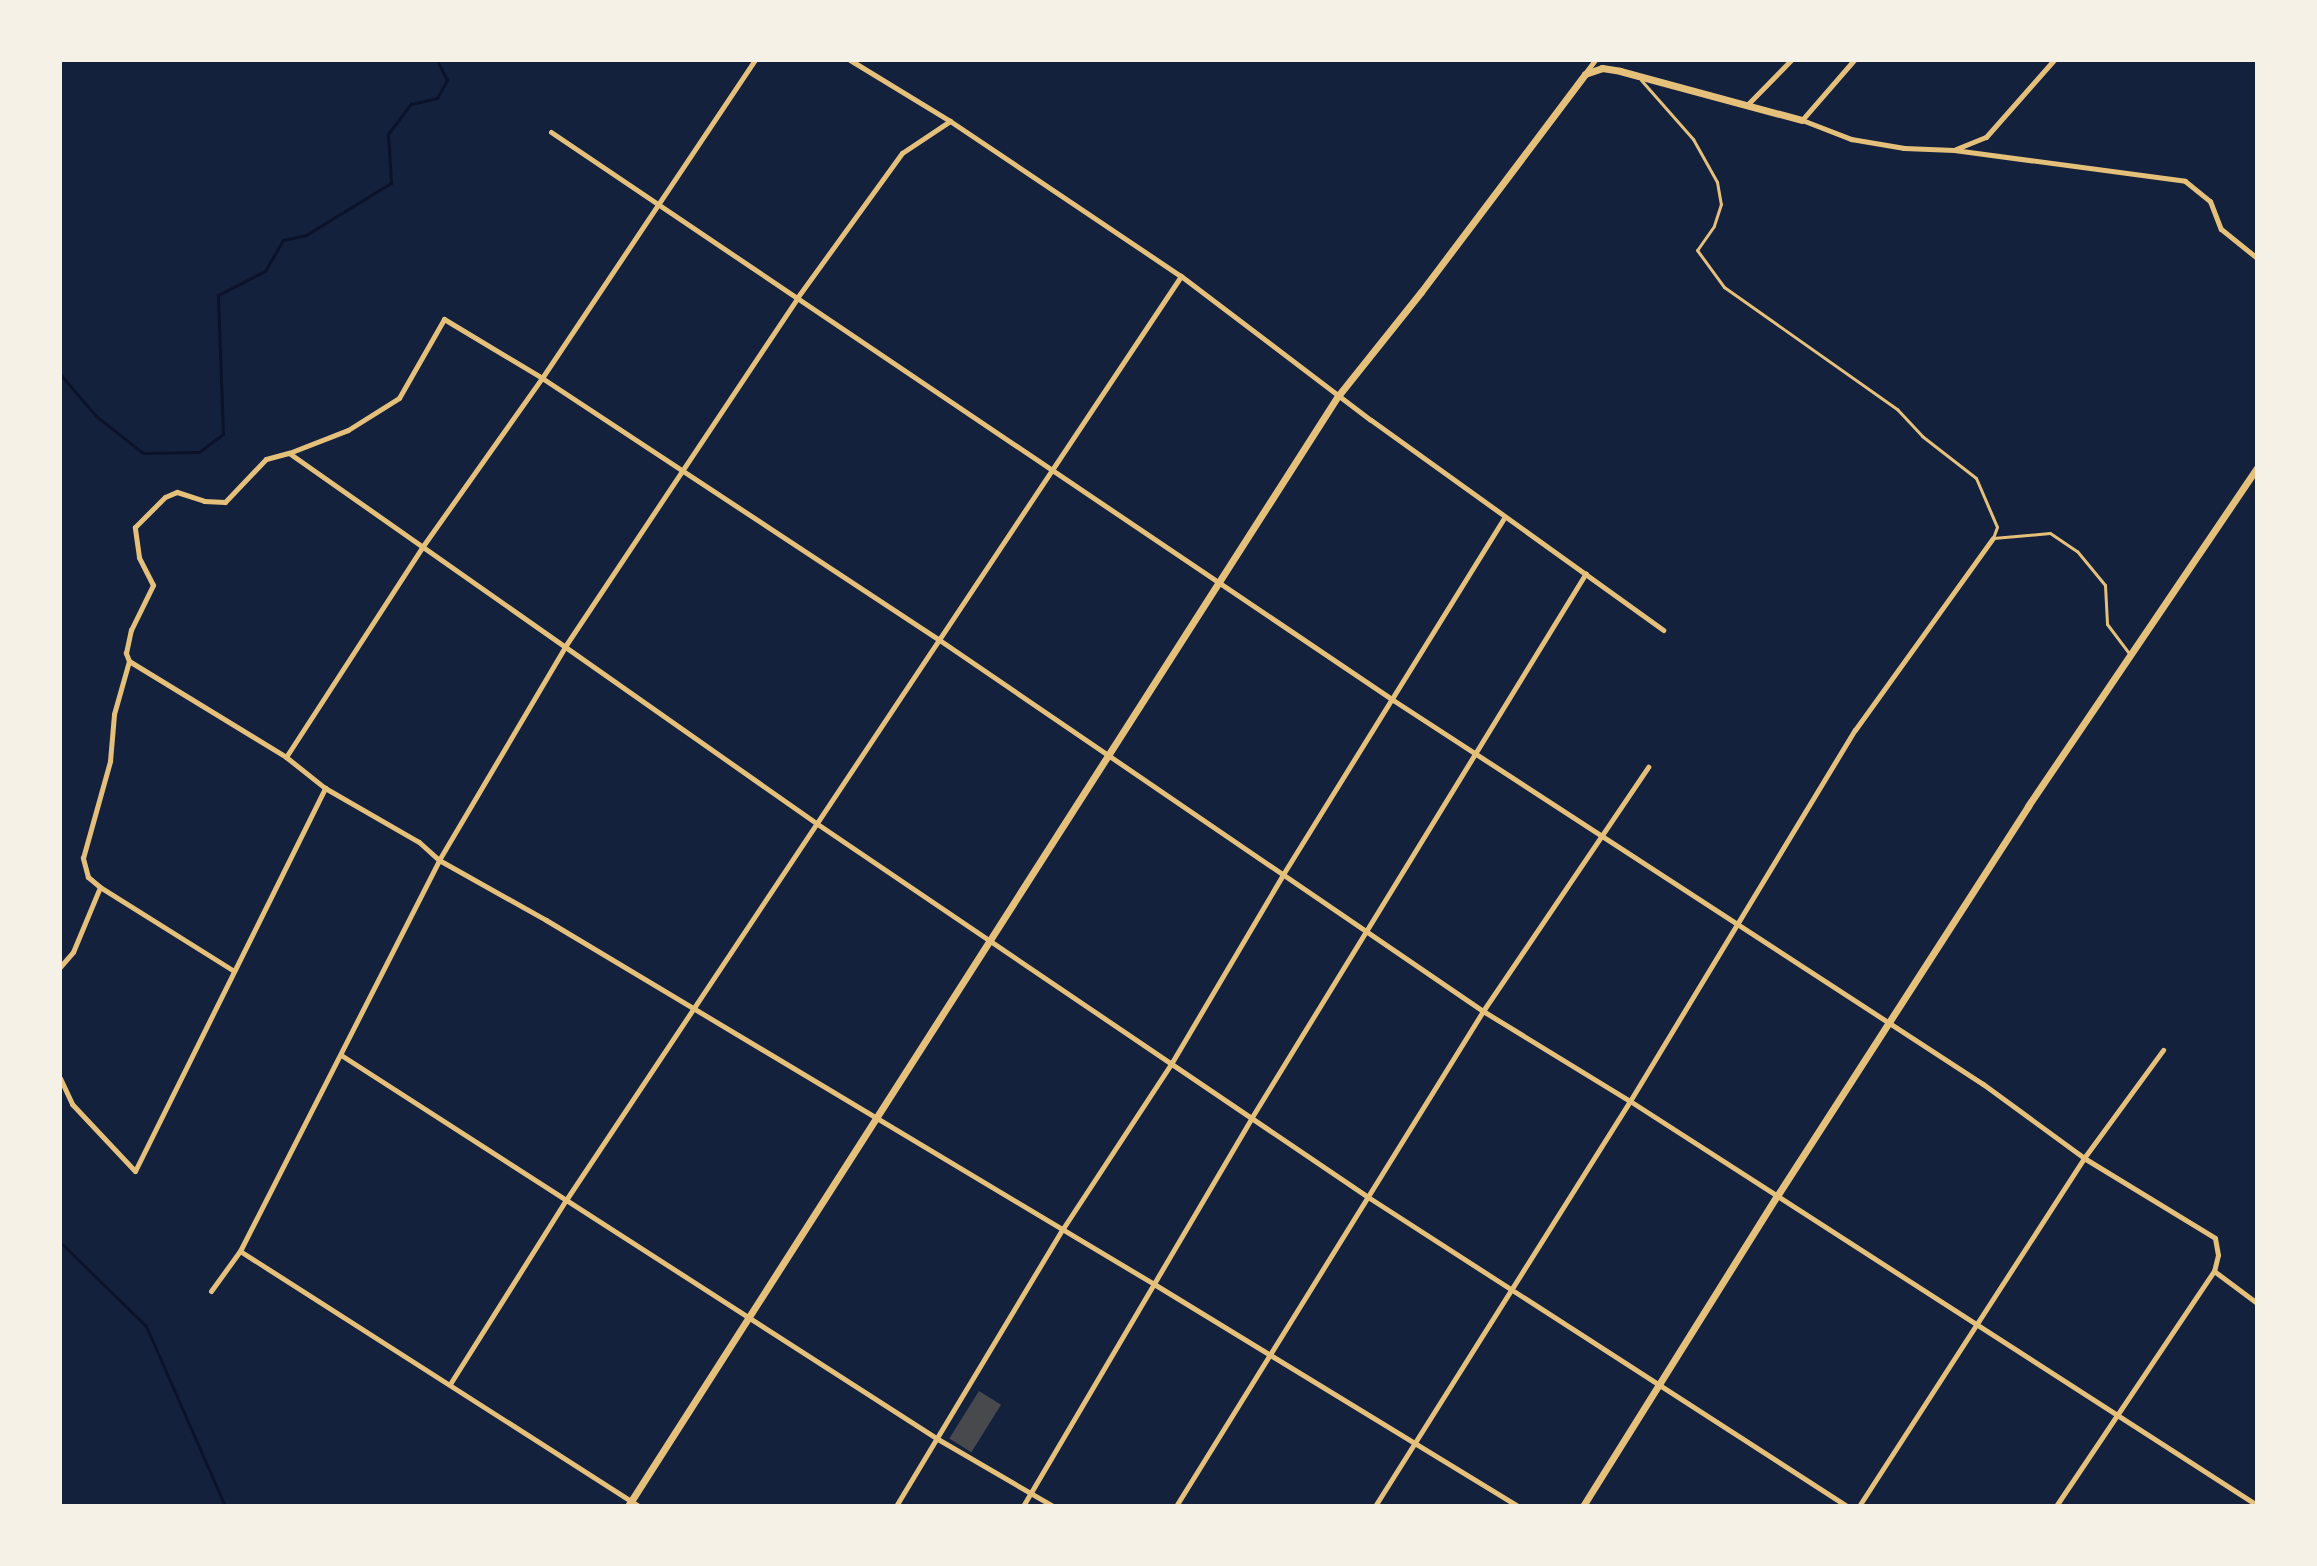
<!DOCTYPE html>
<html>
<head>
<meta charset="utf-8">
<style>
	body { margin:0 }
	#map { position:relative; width:2317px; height:1566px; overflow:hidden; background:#14213d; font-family:"Source Sans 3",sans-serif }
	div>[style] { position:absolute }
	.stream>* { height:3px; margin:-1.5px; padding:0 1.5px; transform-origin:1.5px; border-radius:1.5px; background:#0b132b }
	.building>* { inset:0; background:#48494c; transform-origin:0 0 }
	.service>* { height:3px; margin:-1.5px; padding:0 1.5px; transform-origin:1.5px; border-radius:1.5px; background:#e5c07b }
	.minor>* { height:5px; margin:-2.5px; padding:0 2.5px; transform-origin:2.5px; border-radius:2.5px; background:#e5c07b }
	.tertiary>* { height:7px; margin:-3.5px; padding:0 3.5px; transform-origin:3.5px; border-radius:3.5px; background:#e5c07b }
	span { translate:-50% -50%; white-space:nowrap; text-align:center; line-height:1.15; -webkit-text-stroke:7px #f6f1e7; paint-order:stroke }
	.frame { position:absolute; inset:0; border:62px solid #f6f1e7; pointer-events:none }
</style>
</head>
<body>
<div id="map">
	<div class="stream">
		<i style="left:60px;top:374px;width:55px;rotate:49.4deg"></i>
		<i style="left:96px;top:416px;width:60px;rotate:38.2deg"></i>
		<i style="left:143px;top:453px;width:56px;rotate:-1deg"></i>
		<i style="left:199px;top:452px;width:30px;rotate:-37deg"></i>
		<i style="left:223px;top:434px;width:139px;rotate:-92.1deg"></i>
		<i style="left:218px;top:295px;width:53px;rotate:-27.1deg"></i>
		<i style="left:265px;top:271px;width:36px;rotate:-60deg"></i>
		<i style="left:283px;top:240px;width:24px;rotate:-12deg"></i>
		<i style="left:306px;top:235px;width:100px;rotate:-31.5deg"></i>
		<i style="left:391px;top:183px;width:49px;rotate:-93.5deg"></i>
		<i style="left:388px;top:134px;width:38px;rotate:-53deg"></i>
		<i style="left:411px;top:104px;width:27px;rotate:-13deg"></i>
		<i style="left:437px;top:98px;width:21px;rotate:-61deg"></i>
		<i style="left:447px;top:80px;width:22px;rotate:-117deg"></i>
		<i style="left:60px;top:1242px;width:120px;rotate:44.3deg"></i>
		<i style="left:146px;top:1326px;width:197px;rotate:66.3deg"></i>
	</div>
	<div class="building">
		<i style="left:979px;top:1391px;width:26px;height:56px;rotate:32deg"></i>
	</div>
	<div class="service">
		<i style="left:1641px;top:80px;width:79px;rotate:48.6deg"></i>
		<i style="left:1693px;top:139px;width:49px;rotate:60.8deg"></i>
		<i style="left:1717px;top:182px;width:22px;rotate:80deg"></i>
		<i style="left:1721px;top:204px;width:23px;rotate:108deg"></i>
		<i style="left:1714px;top:226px;width:29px;rotate:125deg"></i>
		<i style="left:1697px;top:250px;width:46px;rotate:53.9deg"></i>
		<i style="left:1724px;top:287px;width:212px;rotate:35.2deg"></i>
		<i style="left:1897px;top:409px;width:37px;rotate:47deg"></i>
		<i style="left:1922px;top:436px;width:68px;rotate:37.9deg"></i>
		<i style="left:1976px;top:478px;width:53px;rotate:66.8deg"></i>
		<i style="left:1997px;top:527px;width:12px;rotate:110deg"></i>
		<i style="left:1993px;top:538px;width:57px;rotate:-5deg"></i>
		<i style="left:2050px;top:533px;width:32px;rotate:34deg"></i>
		<i style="left:2077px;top:551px;width:44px;rotate:50.5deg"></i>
		<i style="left:2105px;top:585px;width:39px;rotate:87deg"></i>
		<i style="left:2107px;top:624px;width:38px;rotate:53deg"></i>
	</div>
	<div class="minor">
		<i style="left:850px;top:60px;width:117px;rotate:31.4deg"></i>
		<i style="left:950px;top:121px;width:278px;rotate:33.9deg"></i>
		<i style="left:1181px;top:276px;width:238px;rotate:37.2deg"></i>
		<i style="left:1371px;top:420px;width:360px;rotate:35.7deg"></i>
		<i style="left:1854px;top:60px;width:79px;rotate:130.9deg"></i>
		<i style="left:1802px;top:120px;width:53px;rotate:21.2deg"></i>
		<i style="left:1851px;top:139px;width:54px;rotate:9.6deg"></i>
		<i style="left:1904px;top:148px;width:50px;rotate:2.3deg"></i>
		<i style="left:1954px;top:150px;width:233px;rotate:7.6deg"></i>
		<i style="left:2185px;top:181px;width:32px;rotate:39deg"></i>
		<i style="left:2210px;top:201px;width:30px;rotate:69deg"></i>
		<i style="left:2221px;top:229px;width:46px;rotate:38.9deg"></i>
		<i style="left:1586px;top:72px;width:15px;rotate:-53deg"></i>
		<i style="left:1747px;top:105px;width:63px;rotate:-45.6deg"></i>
		<i style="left:551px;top:132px;width:1016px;rotate:34deg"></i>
		<i style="left:1393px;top:700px;width:704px;rotate:33.06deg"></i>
		<i style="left:1983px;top:1084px;width:125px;rotate:36.2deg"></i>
		<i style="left:2084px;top:1158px;width:153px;rotate:31.4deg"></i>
		<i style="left:2215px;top:1238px;width:17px;rotate:80deg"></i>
		<i style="left:2218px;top:1255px;width:16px;rotate:104deg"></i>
		<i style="left:2214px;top:1271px;width:54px;rotate:36.7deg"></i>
		<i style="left:1956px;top:149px;width:32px;rotate:-22deg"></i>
		<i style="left:1986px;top:137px;width:103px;rotate:-48.6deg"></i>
		<i style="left:289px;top:453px;width:63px;rotate:-21.3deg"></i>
		<i style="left:348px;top:430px;width:60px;rotate:-32.1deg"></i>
		<i style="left:399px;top:398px;width:91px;rotate:-60.3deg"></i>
		<i style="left:444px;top:319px;width:114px;rotate:31deg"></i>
		<i style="left:542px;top:378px;width:474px;rotate:33.4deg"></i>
		<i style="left:938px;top:639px;width:660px;rotate:34.32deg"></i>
		<i style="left:1483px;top:1011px;width:172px;rotate:31.5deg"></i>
		<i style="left:1630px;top:1101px;width:746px;rotate:32.8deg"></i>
		<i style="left:129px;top:661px;width:184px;rotate:31.4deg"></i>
		<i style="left:286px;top:757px;width:50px;rotate:38.5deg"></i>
		<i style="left:325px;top:788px;width:108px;rotate:29.9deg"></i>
		<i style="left:419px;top:842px;width:27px;rotate:42deg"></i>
		<i style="left:439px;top:860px;width:123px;rotate:29.3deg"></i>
		<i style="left:546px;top:920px;width:709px;rotate:30.91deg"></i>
		<i style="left:1154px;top:1284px;width:426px;rotate:31.4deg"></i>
		<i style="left:286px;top:757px;width:252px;rotate:-57deg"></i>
		<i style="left:423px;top:546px;width:206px;rotate:-54.7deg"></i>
		<i style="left:542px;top:378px;width:383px;rotate:-56.2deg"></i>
		<i style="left:60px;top:967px;width:20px;rotate:-49deg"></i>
		<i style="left:73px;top:952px;width:70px;rotate:-67.4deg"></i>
		<i style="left:234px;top:971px;width:158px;rotate:-147.9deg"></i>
		<i style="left:100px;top:887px;width:16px;rotate:-140deg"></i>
		<i style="left:88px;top:877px;width:20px;rotate:-105deg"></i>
		<i style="left:83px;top:858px;width:101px;rotate:-74.4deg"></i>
		<i style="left:110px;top:761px;width:47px;rotate:-85.1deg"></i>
		<i style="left:114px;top:714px;width:55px;rotate:-74.2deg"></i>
		<i style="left:129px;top:661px;width:9px;rotate:-111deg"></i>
		<i style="left:126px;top:653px;width:24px;rotate:-78deg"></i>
		<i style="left:131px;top:630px;width:50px;rotate:-63.9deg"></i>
		<i style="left:153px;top:585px;width:31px;rotate:-117deg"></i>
		<i style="left:139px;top:557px;width:30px;rotate:-98deg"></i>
		<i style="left:135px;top:527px;width:42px;rotate:-45deg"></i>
		<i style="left:165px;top:497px;width:13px;rotate:-23deg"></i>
		<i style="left:177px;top:492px;width:28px;rotate:18deg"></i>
		<i style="left:204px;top:501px;width:21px;rotate:3deg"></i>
		<i style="left:225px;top:502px;width:59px;rotate:-46.4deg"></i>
		<i style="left:266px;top:459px;width:24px;rotate:-15deg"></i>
		<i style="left:289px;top:453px;width:644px;rotate:35.07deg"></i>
		<i style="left:816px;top:823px;width:667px;rotate:34.12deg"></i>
		<i style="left:1368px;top:1197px;width:570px;rotate:32.83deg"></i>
		<i style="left:341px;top:1055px;width:708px;rotate:32.77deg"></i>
		<i style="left:936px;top:1438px;width:135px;rotate:30.2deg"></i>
		<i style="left:60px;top:1078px;width:29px;rotate:65deg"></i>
		<i style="left:72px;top:1104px;width:92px;rotate:46.8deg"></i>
		<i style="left:135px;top:1171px;width:428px;rotate:-63.6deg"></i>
		<i style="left:240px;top:1251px;width:473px;rotate:32.6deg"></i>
		<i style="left:211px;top:1291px;width:49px;rotate:-54.1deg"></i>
		<i style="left:240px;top:1251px;width:439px;rotate:-63deg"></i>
		<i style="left:439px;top:860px;width:250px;rotate:-59.4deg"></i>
		<i style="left:566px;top:645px;width:417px;rotate:-56.3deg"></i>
		<i style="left:797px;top:298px;width:179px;rotate:-54.1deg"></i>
		<i style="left:902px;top:153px;width:58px;rotate:-33.7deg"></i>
		<i style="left:450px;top:1384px;width:218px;rotate:-57.8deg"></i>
		<i style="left:566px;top:1200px;width:1110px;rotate:-56.35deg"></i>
		<i style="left:896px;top:1506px;width:322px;rotate:-59deg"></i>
		<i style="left:1062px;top:1230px;width:199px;rotate:-56.7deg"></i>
		<i style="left:1171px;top:1064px;width:218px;rotate:-59.4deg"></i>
		<i style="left:1282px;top:876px;width:421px;rotate:-58.2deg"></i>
		<i style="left:1023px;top:1506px;width:451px;rotate:-59.5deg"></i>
		<i style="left:1252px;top:1117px;width:638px;rotate:-58.45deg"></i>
		<i style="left:1176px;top:1506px;width:582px;rotate:-58.19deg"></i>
		<i style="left:1483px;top:1011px;width:295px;rotate:-55.9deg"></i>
		<i style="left:1375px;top:1506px;width:479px;rotate:-57.8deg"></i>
		<i style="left:1630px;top:1101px;width:434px;rotate:-58.8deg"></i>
		<i style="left:1855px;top:730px;width:236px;rotate:-54.3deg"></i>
		<i style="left:1859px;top:1506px;width:414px;rotate:-57.1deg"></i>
		<i style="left:2084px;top:1158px;width:134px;rotate:-53.8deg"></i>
		<i style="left:2056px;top:1506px;width:283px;rotate:-56.1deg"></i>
	</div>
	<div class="tertiary">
		<i style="left:628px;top:1506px;width:1318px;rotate:-57.4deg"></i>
		<i style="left:1338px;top:396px;width:133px;rotate:-51.4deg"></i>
		<i style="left:1421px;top:292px;width:273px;rotate:-53deg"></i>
		<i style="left:1585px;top:74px;width:18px;rotate:-19deg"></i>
		<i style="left:1602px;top:68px;width:18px;rotate:9deg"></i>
		<i style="left:1620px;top:71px;width:188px;rotate:15.1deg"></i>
		<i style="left:1583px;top:1506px;width:366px;rotate:-58deg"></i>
		<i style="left:1777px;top:1196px;width:464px;rotate:-57.2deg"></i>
		<i style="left:2028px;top:806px;width:408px;rotate:-55.9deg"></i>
	</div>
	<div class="frame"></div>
</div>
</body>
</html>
